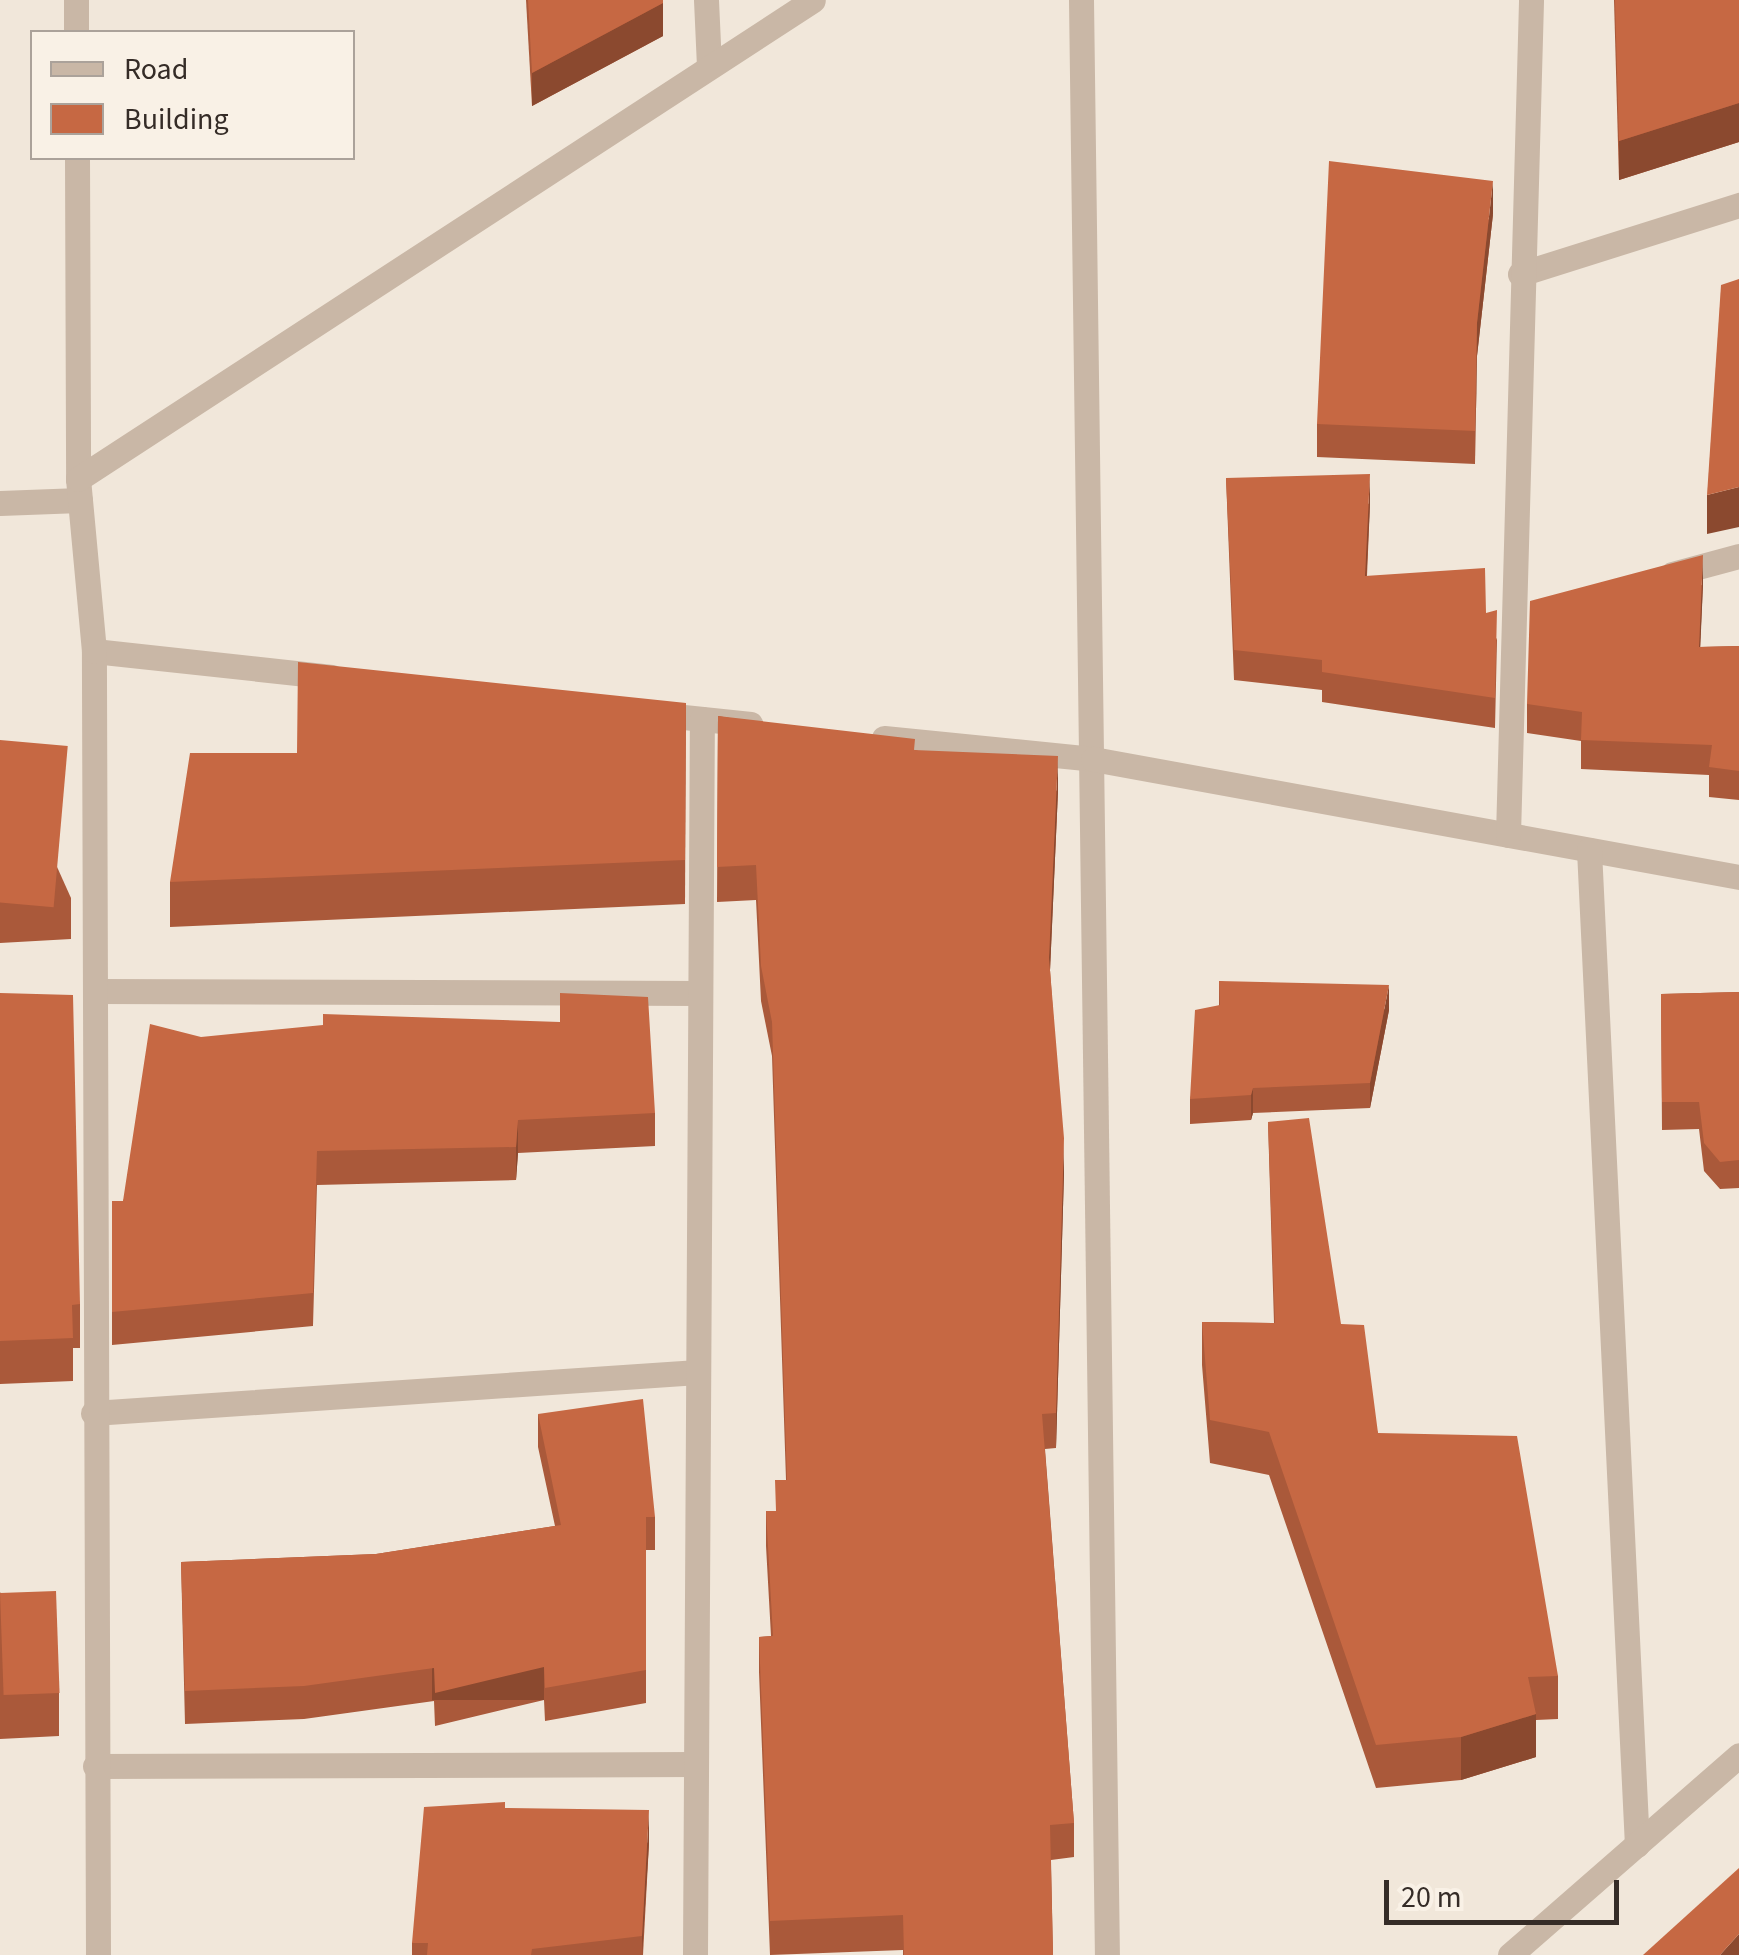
<!DOCTYPE html>
<html>
<head>
<meta charset="utf-8">
<style>
	body { margin:0 }
	#map { position:relative; width:1739px; height:1955px; overflow:hidden; background:#f1e7da; font-family:"Source Sans 3",sans-serif }
	div>[style] { position:absolute }
	.minor>* { height:25px; margin:-12.5px; padding:0 12.5px; transform-origin:12.5px; border-radius:12.5px; background:#c9b7a6 }
	.wall>* { inset:0; background:#aa593a }
	.shaded-wall>* { inset:0; background:#8b492f; transform-origin:0 0 }
	.building>* { inset:0; background:#c66843; transform-origin:0 0 }
	span { translate:-50% -50%; white-space:nowrap; text-align:center; line-height:1.15; -webkit-text-stroke:8px #f9f1e6; paint-order:stroke }
	.legend { position:absolute; left:30px; top:30px; width:325px; height:130px; box-sizing:border-box; background:#f9f1e6; border:2px solid #aba29a; margin:0; padding:12px 18px; list-style:none; font-size:30px; color:#352c27 }
	.legend li { display:flex; align-items:center; gap:20px; height:50px }
	.legend b { width:50px; border:2px solid #aba29a }
	.scale { position:absolute; left:1384px; top:1880px; width:235px; height:45px; box-sizing:border-box; border:5px solid #352c27; border-top:0; padding-left:12px; font-size:30px; line-height:35px; white-space:nowrap; color:#352c27; -webkit-text-stroke:8px #f9f1e6; paint-order:stroke }
</style>
</head>
<body>
<div id="map">
	<div class="minor">
		<i style="left:76px;top:0;width:32px;rotate:90deg"></i>
		<i style="left:706px;top:0;width:65px;rotate:87.4deg"></i>
		<i style="left:1081px;top:0;width:1955px;rotate:89.24deg"></i>
		<i style="left:77px;top:158px;width:321px;rotate:89.8deg"></i>
		<i style="left:1520px;top:274px;width:230px;rotate:-17.5deg"></i>
		<i style="left:0;top:503px;width:80px;rotate:-2.1deg"></i>
		<i style="left:1672px;top:574px;width:69px;rotate:-15deg"></i>
		<i style="left:94px;top:651px;width:239px;rotate:6.2deg"></i>
		<i style="left:655px;top:714px;width:96px;rotate:6deg"></i>
		<i style="left:884px;top:738px;width:210px;rotate:5.7deg"></i>
		<i style="left:1093px;top:759px;width:657px;rotate:10.35deg"></i>
		<i style="left:1508px;top:835px;width:835px;rotate:-88.42deg"></i>
		<i style="left:1589px;top:850px;width:996px;rotate:87.24deg"></i>
		<i style="left:97px;top:991px;width:603px;rotate:0.19deg"></i>
		<i style="left:93px;top:1413px;width:606px;rotate:-3.88deg"></i>
		<i style="left:95px;top:1766px;width:601px;rotate:-0.19deg"></i>
		<i style="left:98px;top:1955px;width:1304px;rotate:-90.18deg"></i>
		<i style="left:94px;top:651px;width:173px;rotate:-95.3deg"></i>
		<i style="left:78px;top:479px;width:877px;rotate:-33.09deg"></i>
		<i style="left:695px;top:1955px;width:1236px;rotate:-89.68deg"></i>
		<i style="left:1510px;top:1955px;width:304px;rotate:-41.1deg"></i>
	</div>
	<div class="wall">
		<i style="clip-path:polygon(526px 0,663px 0,663px 36px,532px 106px)"></i>
		<i style="clip-path:polygon(1614px 0,1739px 0,1739px 142px,1619px 180px)"></i>
		<i style="clip-path:polygon(1493px 214px,1477px 356px,1475px 464px,1317px 457px,1317px 424px)"></i>
		<i style="clip-path:polygon(1226px 478px,1370px 504px,1367px 576px,1486px 613px,1497px 640px,1495px 728px,1322px 702px,1322px 690px,1234px 680px)"></i>
		<i style="clip-path:polygon(1703px 584px,1700px 647px,1739px 646px,1739px 800px,1709px 797px,1709px 775px,1581px 769px,1581px 741px,1527px 733px,1527px 704px)"></i>
		<i style="clip-path:polygon(686px 703px,685px 904px,170px 927px,170px 882px,297px 753px)"></i>
		<i style="clip-path:polygon(718px 716px,915px 750px,1058px 791px,1050px 970px,1064px 1173px,1056px 1448px,1045px 1449px,1074px 1823px,1074px 1857px,1051px 1860px,1053px 1955px,903px 1955px,903px 1950px,770px 1955px,759px 1672px,759px 1637px,771px 1636px,766px 1546px,766px 1511px,776px 1511px,786px 1480px,772px 1056px,761px 1001px,756px 900px,717px 902px)"></i>
		<i style="clip-path:polygon(0 740px,71px 898px,71px 939px,0 943px)"></i>
		<i style="clip-path:polygon(1219px 981px,1389px 1010px,1370px 1108px,1253px 1113px,1251px 1120px,1190px 1124px,1190px 1099px,1219px 1005px)"></i>
		<i style="clip-path:polygon(1739px 992px,1739px 1188px,1720px 1189px,1704px 1171px,1699px 1129px,1662px 1130px,1661px 994px)"></i>
		<i style="clip-path:polygon(0 993px,80px 1304px,80px 1348px,73px 1348px,73px 1381px,0 1384px)"></i>
		<i style="clip-path:polygon(201px 1037px,655px 1113px,655px 1146px,518px 1153px,516px 1180px,317px 1185px,313px 1326px,112px 1345px,112px 1201px,123px 1201px)"></i>
		<i style="clip-path:polygon(1268px 1122px,1378px 1433px,1558px 1676px,1558px 1719px,1536px 1720px,1536px 1757px,1461px 1780px,1376px 1788px,1269px 1475px,1210px 1463px,1202px 1365px,1202px 1322px,1274px 1323px)"></i>
		<i style="clip-path:polygon(538px 1414px,655px 1517px,655px 1550px,646px 1550px,646px 1703px,545px 1721px,544px 1700px,435px 1726px,434px 1701px,304px 1719px,185px 1724px,181px 1562px,376px 1554px,555px 1526px,538px 1447px)"></i>
		<i style="clip-path:polygon(0 1592px,59px 1693px,59px 1736px,0 1739px)"></i>
		<i style="clip-path:polygon(505px 1808px,649px 1843px,643px 1955px,412px 1955px,412px 1943px)"></i>
	</div>
	<div class="shaded-wall">
		<i style="clip-path:polygon(663px 3px,663px 36px,532px 106px,532px 73px)"></i>
		<i style="clip-path:polygon(1739px 103px,1739px 142px,1619px 180px,1619px 141px)"></i>
		<i style="clip-path:polygon(1493px 181px,1493px 214px,1477px 356px,1475px 464px,1477px 323px)"></i>
		<i style="clip-path:polygon(1370px 474px,1370px 504px,1365px 606px,1365px 576px)"></i>
		<i style="clip-path:polygon(1739px 487px,1739px 527px,1707px 534px,1707px 495px)"></i>
		<i style="clip-path:polygon(1703px 555px,1703px 584px,1699px 677px,1699px 647px)"></i>
		<i style="clip-path:polygon(1058px 756px,1058px 791px,1049px 993px,1049px 958px)"></i>
		<i style="clip-path:polygon(1389px 985px,1389px 1010px,1370px 1108px,1370px 1083px)"></i>
		<i style="clip-path:polygon(1253px 1088px,1253px 1113px,1251px 1120px,1251px 1095px)"></i>
		<i style="clip-path:polygon(518px 1120px,518px 1153px,516px 1180px,516px 1147px)"></i>
		<i style="clip-path:polygon(1064px 1138px,1064px 1173px,1056px 1448px,1056px 1413px)"></i>
		<i style="left:544px;top:1667px;width:33px;height:112px;rotate:90deg"></i>
		<i style="clip-path:polygon(1536px 1714px,1536px 1757px,1461px 1780px,1461px 1737px)"></i>
		<i style="clip-path:polygon(649px 1810px,649px 1843px,642px 1955px,642px 1936px)"></i>
		<i style="clip-path:polygon(1739px 1934px,1739px 1955px,1720px 1955px)"></i>
	</div>
	<div class="building">
		<i style="clip-path:polygon(528px 0,663px 0,663px 3px,532px 73px)"></i>
		<i style="clip-path:polygon(1615px 0,1739px 0,1739px 103px,1619px 141px)"></i>
		<i style="clip-path:polygon(1329px 161px,1493px 181px,1477px 323px,1475px 431px,1317px 424px)"></i>
		<i style="clip-path:polygon(1739px 279px,1739px 487px,1707px 495px,1721px 285px)"></i>
		<i style="clip-path:polygon(1370px 474px,1365px 576px,1485px 568px,1486px 613px,1497px 610px,1495px 698px,1322px 672px,1322px 660px,1234px 650px,1226px 478px)"></i>
		<i style="clip-path:polygon(1703px 555px,1699px 647px,1739px 646px,1739px 771px,1709px 767px,1712px 745px,1581px 740px,1582px 712px,1527px 704px,1530px 601px)"></i>
		<i style="clip-path:polygon(298px 662px,686px 703px,685px 860px,170px 882px,190px 753px,297px 753px)"></i>
		<i style="clip-path:polygon(718px 716px,915px 739px,914px 750px,1058px 756px,1049px 958px,1064px 1138px,1056px 1413px,1042px 1414px,1074px 1823px,1050px 1825px,1053px 1955px,904px 1955px,903px 1915px,770px 1921px,759px 1637px,773px 1636px,766px 1511px,776px 1511px,775px 1480px,787px 1480px,772px 1022px,761px 966px,756px 865px,717px 867px)"></i>
		<i style="left:0;top:740px;width:68px;height:162px;rotate:5deg"></i>
		<i style="clip-path:polygon(1219px 981px,1389px 985px,1370px 1083px,1253px 1088px,1251px 1095px,1190px 1099px,1195px 1010px,1220px 1005px)"></i>
		<i style="clip-path:polygon(1739px 992px,1739px 1160px,1720px 1162px,1704px 1143px,1699px 1102px,1662px 1102px,1661px 994px)"></i>
		<i style="clip-path:polygon(0 993px,73px 995px,80px 1304px,72px 1305px,73px 1338px,0 1341px)"></i>
		<i style="clip-path:polygon(560px 993px,648px 997px,655px 1113px,518px 1120px,516px 1147px,317px 1151px,313px 1293px,112px 1312px,112px 1201px,123px 1201px,150px 1024px,201px 1037px,323px 1025px,323px 1014px,560px 1022px)"></i>
		<i style="clip-path:polygon(1309px 1118px,1341px 1324px,1364px 1325px,1378px 1433px,1517px 1436px,1558px 1676px,1528px 1677px,1536px 1714px,1461px 1737px,1376px 1745px,1269px 1432px,1210px 1420px,1202px 1322px,1275px 1323px,1268px 1122px)"></i>
		<i style="clip-path:polygon(643px 1399px,655px 1517px,646px 1517px,646px 1670px,545px 1688px,544px 1667px,435px 1693px,434px 1668px,304px 1686px,185px 1691px,181px 1562px,376px 1554px,561px 1525px,538px 1414px)"></i>
		<i style="left:56px;top:1591px;width:102px;height:56px;rotate:88deg"></i>
		<i style="clip-path:polygon(505px 1802px,505px 1808px,649px 1810px,642px 1936px,532px 1949px,531px 1955px,427px 1955px,428px 1943px,412px 1943px,424px 1807px)"></i>
		<i style="clip-path:polygon(1739px 1868px,1739px 1934px,1720px 1955px,1643px 1955px)"></i>
	</div>
	<ul class="legend">
	<li><b style="height:12px;background:#c9b7a6"></b>Road</li>
	<li><b style="height:28px;background:#c66843"></b>Building</li>
	</ul>
	<div class="scale">20 m</div>
</div>
</body>
</html>
